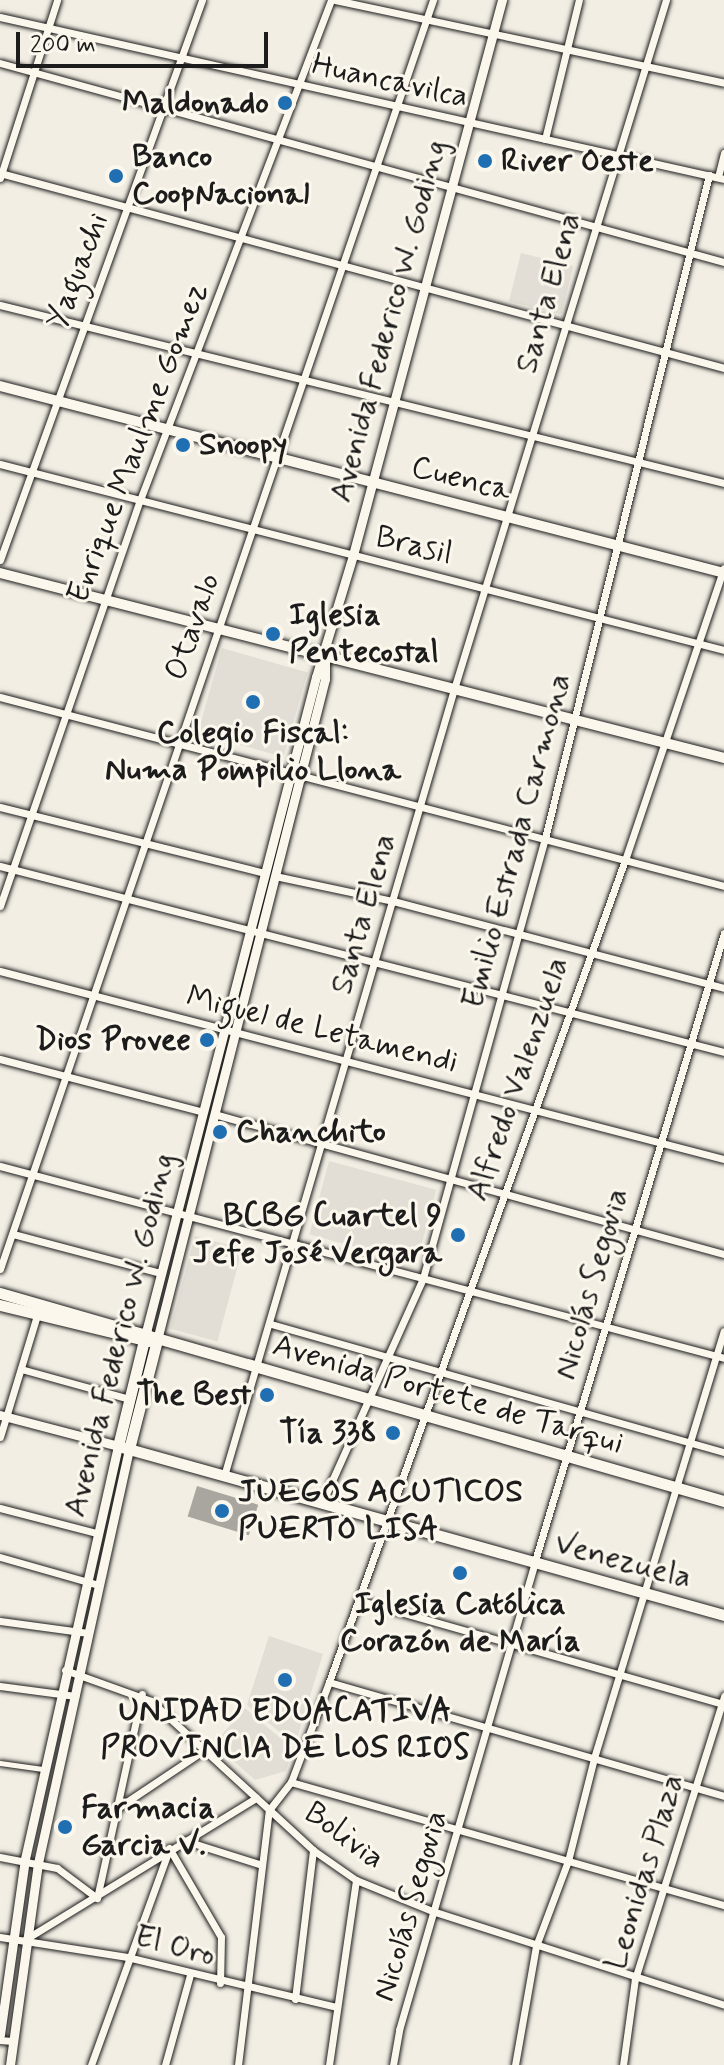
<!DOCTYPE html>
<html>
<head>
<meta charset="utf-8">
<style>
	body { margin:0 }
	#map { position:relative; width:724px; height:2065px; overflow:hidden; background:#f2eee4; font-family:Mynerve,sans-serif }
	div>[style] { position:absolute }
	.built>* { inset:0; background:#e2ded5; transform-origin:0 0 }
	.water>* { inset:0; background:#a9a6a0; transform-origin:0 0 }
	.roads { filter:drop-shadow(0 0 2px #1c1c1c) drop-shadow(0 0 2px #1c1c1c) }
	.pedestrian>* { height:5px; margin:-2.5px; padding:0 2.5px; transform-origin:2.5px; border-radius:2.5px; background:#fbf7ec }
	.minor>* { height:7px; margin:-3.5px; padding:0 3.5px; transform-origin:3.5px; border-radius:3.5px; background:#fbf7ec }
	.tertiary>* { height:9px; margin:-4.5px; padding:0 4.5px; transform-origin:4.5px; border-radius:4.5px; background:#fbf7ec }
	.secondary>* { height:10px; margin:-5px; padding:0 5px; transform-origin:5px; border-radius:5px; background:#fbf7ec }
	.primary>* { height:11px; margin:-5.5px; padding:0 5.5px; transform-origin:5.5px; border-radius:5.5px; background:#fbf7ec }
	.dots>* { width:22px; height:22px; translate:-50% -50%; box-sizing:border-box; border:4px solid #fbf7ec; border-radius:50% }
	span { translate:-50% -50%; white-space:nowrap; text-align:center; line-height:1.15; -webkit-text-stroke:6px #fbf7ec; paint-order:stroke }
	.street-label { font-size:32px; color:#1c1c1c }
	.poi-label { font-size:32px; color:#1c1c1c; font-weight:700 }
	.right { translate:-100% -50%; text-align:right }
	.left { translate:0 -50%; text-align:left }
	.scale { position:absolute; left:16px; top:32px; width:252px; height:36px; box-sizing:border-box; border:4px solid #1c1c1c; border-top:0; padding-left:10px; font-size:24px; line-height:28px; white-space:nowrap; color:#1c1c1c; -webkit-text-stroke:6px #fbf7ec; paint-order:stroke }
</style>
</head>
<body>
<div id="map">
	<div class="built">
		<i style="left:521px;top:253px;width:54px;height:50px;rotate:14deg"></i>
		<i style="left:222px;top:648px;width:89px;height:88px;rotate:16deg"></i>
		<i style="left:329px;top:1161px;width:111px;height:76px;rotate:15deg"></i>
		<i style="left:195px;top:1236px;width:49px;height:96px;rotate:15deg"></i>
		<i style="clip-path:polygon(269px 1636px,323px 1654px,295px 1745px,247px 1705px)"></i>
		<i style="clip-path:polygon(245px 1708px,293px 1749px,286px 1771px,255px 1780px,214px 1744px)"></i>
	</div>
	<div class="water">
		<i style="left:197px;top:1486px;width:64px;height:32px;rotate:17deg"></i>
	</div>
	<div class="roads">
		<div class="pedestrian">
			<i style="left:0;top:1763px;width:43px;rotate:7.9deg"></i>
		</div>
		<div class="minor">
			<i style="left:335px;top:0;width:398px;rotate:12deg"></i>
			<i style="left:0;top:17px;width:742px;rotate:12.61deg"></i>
			<i style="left:0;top:63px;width:751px;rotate:15.37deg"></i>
			<i style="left:545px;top:139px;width:143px;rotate:-76.3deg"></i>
			<i style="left:0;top:173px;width:750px;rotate:15.07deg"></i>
			<i style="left:718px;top:177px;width:25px;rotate:-76deg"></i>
			<i style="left:0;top:178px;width:187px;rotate:-72.2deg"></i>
			<i style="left:0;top:305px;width:746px;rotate:13.81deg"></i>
			<i style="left:0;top:464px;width:748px;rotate:14.41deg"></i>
			<i style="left:0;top:560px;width:595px;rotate:-70.16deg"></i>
			<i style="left:0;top:697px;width:748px;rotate:14.63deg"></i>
			<i style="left:0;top:807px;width:273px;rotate:14deg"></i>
			<i style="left:0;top:866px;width:748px;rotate:14.41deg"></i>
			<i style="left:275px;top:876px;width:121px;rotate:12deg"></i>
			<i style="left:393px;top:901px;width:342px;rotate:14.7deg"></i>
			<i style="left:0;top:906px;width:429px;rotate:-71deg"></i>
			<i style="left:140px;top:500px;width:535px;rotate:-69.09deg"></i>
			<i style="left:0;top:971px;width:748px;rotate:14.56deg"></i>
			<i style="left:0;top:1059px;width:210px;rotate:14.6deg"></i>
			<i style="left:214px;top:1114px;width:529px;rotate:15.35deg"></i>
			<i style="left:0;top:1166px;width:749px;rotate:14.85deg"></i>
			<i style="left:13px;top:1234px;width:153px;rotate:14.8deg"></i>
			<i style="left:0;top:1269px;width:1341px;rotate:-71.16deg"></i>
			<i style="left:271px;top:1324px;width:471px;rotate:15.8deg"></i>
			<i style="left:21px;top:1369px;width:113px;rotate:15.4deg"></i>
			<i style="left:0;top:1437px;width:127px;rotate:-73.1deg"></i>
			<i style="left:224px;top:1476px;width:820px;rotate:-73.71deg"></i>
			<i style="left:454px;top:689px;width:721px;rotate:-72.9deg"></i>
			<i style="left:322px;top:1503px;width:247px;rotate:-65.8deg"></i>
			<i style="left:423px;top:1278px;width:457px;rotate:-74.5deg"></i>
			<i style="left:545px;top:838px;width:683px;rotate:-76.11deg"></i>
			<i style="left:0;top:1508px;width:100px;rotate:14.5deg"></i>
			<i style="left:0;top:1557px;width:103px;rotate:15.8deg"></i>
			<i style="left:358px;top:1600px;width:380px;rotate:15.9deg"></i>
			<i style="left:0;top:1621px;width:89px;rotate:7.8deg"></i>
			<i style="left:65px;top:1670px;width:91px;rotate:19.8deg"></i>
			<i style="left:151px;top:1701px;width:220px;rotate:42.6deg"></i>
			<i style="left:313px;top:1850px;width:52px;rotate:34.9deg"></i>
			<i style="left:356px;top:1880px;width:85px;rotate:22.1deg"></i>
			<i style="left:435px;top:1912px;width:304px;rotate:17.8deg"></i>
			<i style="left:329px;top:1682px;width:411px;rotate:16.1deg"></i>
			<i style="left:0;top:1686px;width:76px;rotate:7.6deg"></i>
			<i style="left:291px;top:1782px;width:450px;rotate:15.9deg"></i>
			<i style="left:113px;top:1811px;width:110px;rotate:-33.8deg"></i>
			<i style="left:183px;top:1840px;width:80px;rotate:17.5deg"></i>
			<i style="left:169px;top:1848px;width:103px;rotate:59.7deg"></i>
			<i style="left:221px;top:1937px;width:46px;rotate:91.2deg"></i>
			<i style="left:0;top:1857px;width:58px;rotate:10.9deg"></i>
			<i style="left:57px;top:1868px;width:50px;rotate:36.9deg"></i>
			<i style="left:97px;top:1898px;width:209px;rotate:-77.6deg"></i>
			<i style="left:0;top:1937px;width:129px;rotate:8.9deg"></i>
			<i style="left:127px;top:1957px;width:216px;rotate:13.4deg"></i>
			<i style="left:26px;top:1939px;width:270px;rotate:-31.5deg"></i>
			<i style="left:295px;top:1999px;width:150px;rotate:-83.1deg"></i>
			<i style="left:0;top:2040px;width:12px;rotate:5deg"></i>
			<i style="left:91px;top:2065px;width:230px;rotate:-70.1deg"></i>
			<i style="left:165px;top:2065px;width:93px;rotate:-74.5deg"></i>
			<i style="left:238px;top:2065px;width:257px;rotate:-83.1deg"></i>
			<i style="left:269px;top:1810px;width:36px;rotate:-52deg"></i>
			<i style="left:291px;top:1782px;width:107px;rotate:-69.2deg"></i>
			<i style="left:329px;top:1682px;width:874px;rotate:-70.2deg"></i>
			<i style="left:625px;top:860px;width:308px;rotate:-71.3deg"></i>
			<i style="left:329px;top:2065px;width:187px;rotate:-81.7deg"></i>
			<i style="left:393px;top:2065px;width:36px;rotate:-80deg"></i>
			<i style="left:399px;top:2030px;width:485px;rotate:-73.8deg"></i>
			<i style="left:534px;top:1564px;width:659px;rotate:-73.24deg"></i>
			<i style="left:515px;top:2065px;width:121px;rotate:-80deg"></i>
			<i style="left:536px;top:1946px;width:91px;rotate:-69.4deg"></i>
			<i style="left:568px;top:1861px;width:106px;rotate:-75.8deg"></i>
			<i style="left:594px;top:1758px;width:446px;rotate:-73.1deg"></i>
			<i style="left:623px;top:2065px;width:87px;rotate:-82.1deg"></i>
			<i style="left:635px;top:1979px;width:297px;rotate:-72.5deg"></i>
		</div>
		<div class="tertiary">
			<i style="left:146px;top:1332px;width:677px;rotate:-75.45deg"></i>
			<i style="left:316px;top:677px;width:127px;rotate:-73.1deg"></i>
			<i style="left:353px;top:555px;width:575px;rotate:-74.97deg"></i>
			<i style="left:157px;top:1340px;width:682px;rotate:-75.74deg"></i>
			<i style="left:325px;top:679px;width:19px;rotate:-90deg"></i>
			<i style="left:0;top:1415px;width:122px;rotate:14.7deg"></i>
			<i style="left:118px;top:1446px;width:423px;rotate:102.7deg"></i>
			<i style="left:25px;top:1859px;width:178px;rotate:98.1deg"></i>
			<i style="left:10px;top:2065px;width:204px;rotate:-82.1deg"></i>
			<i style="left:38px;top:1863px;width:424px;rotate:-77.6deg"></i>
		</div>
		<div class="secondary">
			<i style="left:0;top:386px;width:748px;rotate:14.48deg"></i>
			<i style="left:0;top:573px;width:747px;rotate:14.33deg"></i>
		</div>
		<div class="primary">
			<i style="left:0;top:1293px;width:753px;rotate:16.03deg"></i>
			<i style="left:0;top:1305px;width:153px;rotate:13.6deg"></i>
			<i style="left:146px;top:1332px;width:117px;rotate:103.8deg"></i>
			<i style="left:118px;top:1446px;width:629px;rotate:15.58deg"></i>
			<i style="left:129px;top:1449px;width:113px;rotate:-75.6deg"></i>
		</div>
	</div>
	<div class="dots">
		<i style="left:285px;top:103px;background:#1f6fb2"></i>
		<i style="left:485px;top:161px;background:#1f6fb2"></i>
		<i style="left:116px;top:176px;background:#1f6fb2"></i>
		<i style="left:183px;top:445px;background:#1f6fb2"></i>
		<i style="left:273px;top:634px;background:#1f6fb2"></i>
		<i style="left:253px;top:702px;background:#1f6fb2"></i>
		<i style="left:207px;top:1040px;background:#1f6fb2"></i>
		<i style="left:220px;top:1132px;background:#1f6fb2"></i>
		<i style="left:458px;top:1235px;background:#1f6fb2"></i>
		<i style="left:267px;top:1395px;background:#1f6fb2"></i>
		<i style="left:393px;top:1433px;background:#1f6fb2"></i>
		<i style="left:222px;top:1511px;background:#1f6fb2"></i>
		<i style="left:460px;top:1573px;background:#1f6fb2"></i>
		<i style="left:285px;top:1680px;background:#1f6fb2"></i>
		<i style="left:65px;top:1827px;background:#1f6fb2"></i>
	</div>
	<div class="street-label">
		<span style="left:390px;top:81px;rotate:12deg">Huancavilca</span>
		<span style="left:78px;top:271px;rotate:-69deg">Yaguachi</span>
		<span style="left:549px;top:293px;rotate:-74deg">Santa Elena</span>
		<span style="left:389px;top:321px;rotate:-75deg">Avenida Federico W. Goding</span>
		<span style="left:138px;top:443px;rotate:-69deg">Enrique Maulme Gomez</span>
		<span style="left:461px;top:479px;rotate:14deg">Cuenca</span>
		<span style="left:414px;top:546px;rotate:14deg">Brasil</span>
		<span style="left:193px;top:627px;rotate:-71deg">Otavalo</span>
		<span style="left:517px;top:841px;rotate:-75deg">Emilio Estrada Carmona</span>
		<span style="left:364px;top:914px;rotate:-74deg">Santa Elena</span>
		<span style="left:322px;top:1030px;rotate:14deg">Miguel de Letamendi</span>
		<span style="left:518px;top:1079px;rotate:-71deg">Alfredo Valenzuela</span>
		<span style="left:592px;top:1284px;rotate:-74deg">Nicolás Segovia</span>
		<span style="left:120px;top:1335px;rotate:-76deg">Avenida Federico W. Goding</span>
		<span style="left:448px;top:1395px;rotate:16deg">Avenida Portete de Tarqui</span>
		<span style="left:623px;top:1561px;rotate:15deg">Venezuela</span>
		<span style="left:344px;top:1836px;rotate:36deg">Bolivia</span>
		<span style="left:645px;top:1872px;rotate:-73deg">Leonidas Plaza</span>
		<span style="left:411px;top:1906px;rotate:-74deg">Nicolás Segovia</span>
		<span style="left:175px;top:1946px;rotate:15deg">El Oro</span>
	</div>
	<div class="poi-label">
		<span class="right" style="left:269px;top:103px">Maldonado</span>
		<span class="left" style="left:132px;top:176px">Banco<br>CoopNacional</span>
		<span class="left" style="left:501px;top:161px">River Oeste</span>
		<span class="left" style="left:199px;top:445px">Snoopy</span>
		<span class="left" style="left:289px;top:634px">Iglesia<br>Pentecostal</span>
		<span style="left:253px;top:752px">Colegio Fiscal:<br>Numa Pompilio Llona</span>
		<span class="right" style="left:191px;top:1040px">Dios Provee</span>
		<span class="left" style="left:236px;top:1132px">Chanchito</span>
		<span class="right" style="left:442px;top:1235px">BCBG Cuartel 9<br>Jefe José Vergara</span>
		<span class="right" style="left:251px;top:1395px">The Best</span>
		<span class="right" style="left:377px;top:1433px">Tía 338</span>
		<span class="left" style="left:238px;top:1511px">JUEGOS ACUTICOS<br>PUERTO LISA</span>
		<span style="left:460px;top:1623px">Iglesia Católica<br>Corazón de María</span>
		<span style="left:285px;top:1730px">UNIDAD EDUACATIVA<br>PROVINCIA DE LOS RIOS</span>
		<span class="left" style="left:81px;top:1827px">Farmacia<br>Garcia V.</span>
	</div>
	<div class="scale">200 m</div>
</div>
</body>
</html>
